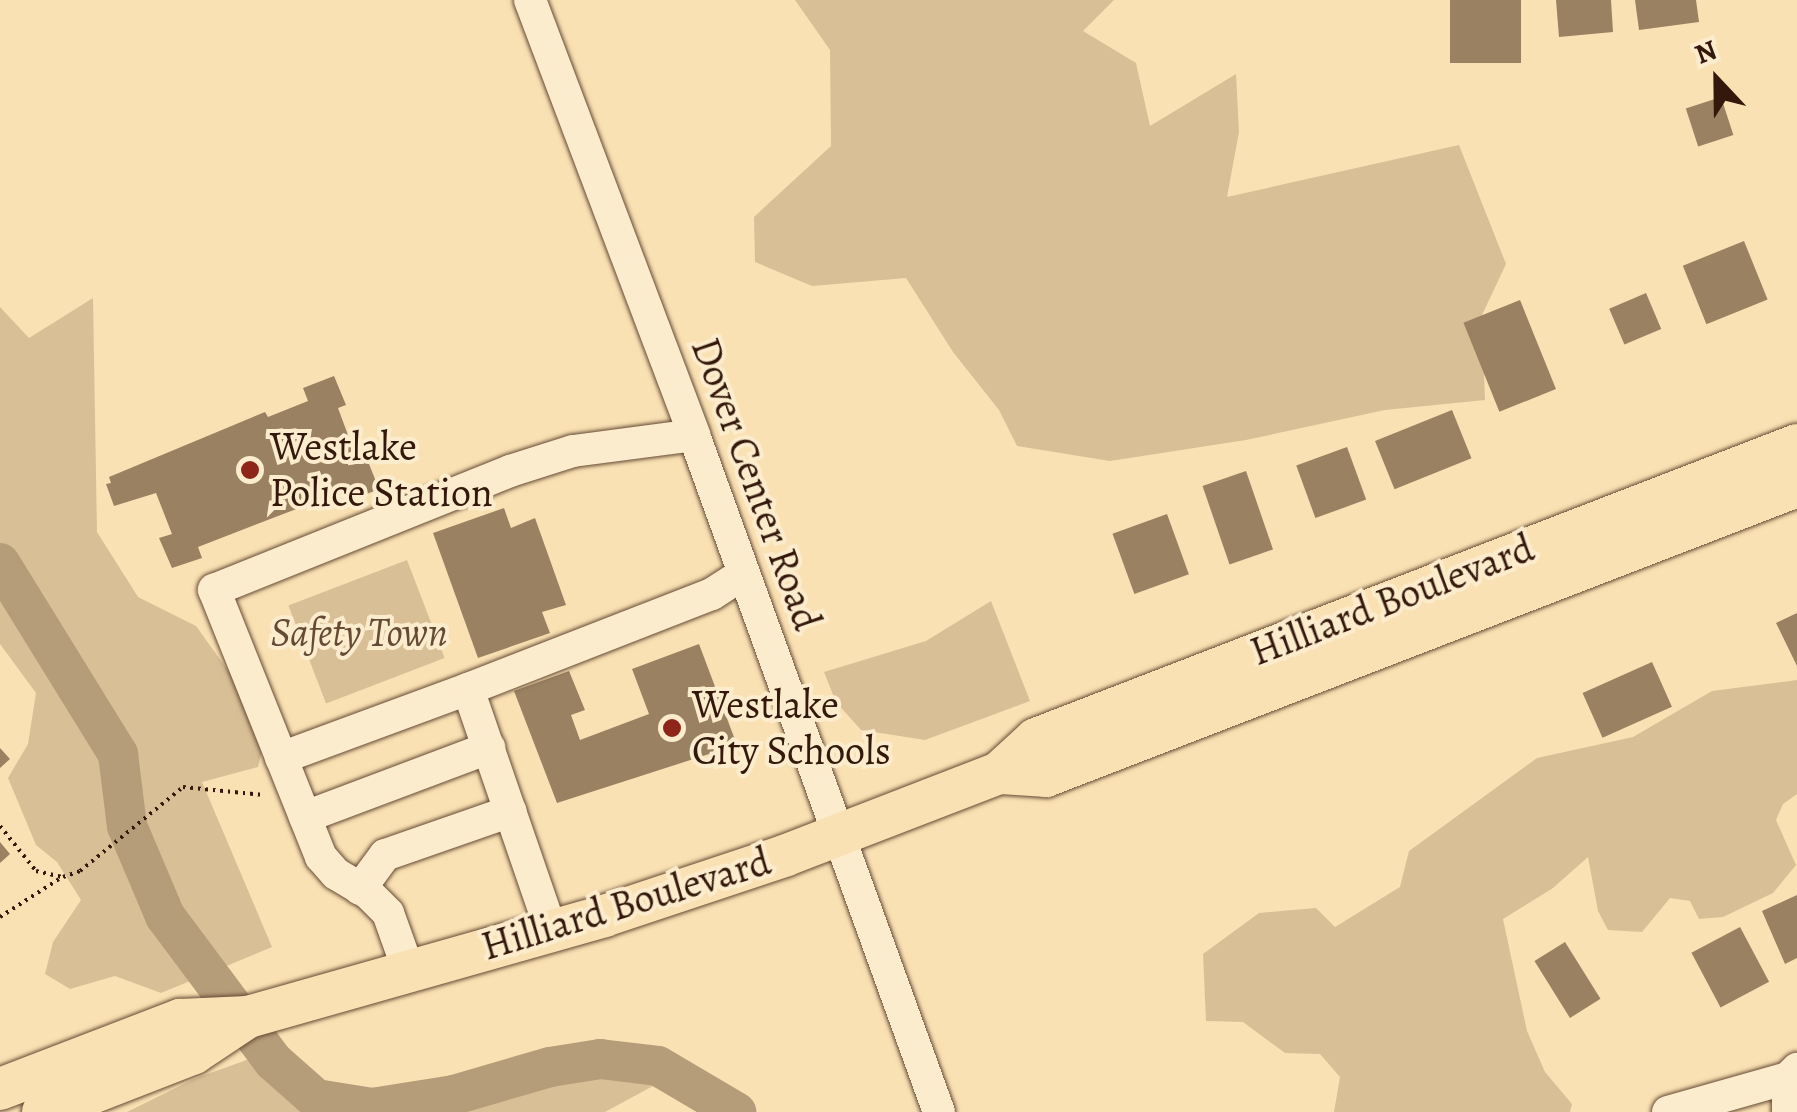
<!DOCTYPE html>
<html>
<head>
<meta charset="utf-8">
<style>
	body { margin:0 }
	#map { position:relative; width:1797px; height:1112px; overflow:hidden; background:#fae1b3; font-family:Alegreya,serif }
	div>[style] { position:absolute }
	.green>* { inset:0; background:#d8bf96; transform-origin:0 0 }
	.river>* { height:40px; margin:-20px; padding:0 20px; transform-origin:20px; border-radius:20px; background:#b69d7a }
	.building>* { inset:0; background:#9a8162; transform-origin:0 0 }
	.path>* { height:4px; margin-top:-2px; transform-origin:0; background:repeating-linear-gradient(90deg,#33180b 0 2.5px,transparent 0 7.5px) }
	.roads { filter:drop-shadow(0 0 2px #654a35) drop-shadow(0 0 2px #654a35) }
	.minor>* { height:32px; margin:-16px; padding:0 16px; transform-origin:16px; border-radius:16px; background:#fcecce }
	.major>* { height:42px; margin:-21px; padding:0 21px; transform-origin:21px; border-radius:21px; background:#fae1b3 }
	.dots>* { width:28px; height:28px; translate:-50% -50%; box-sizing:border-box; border:5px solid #fcecce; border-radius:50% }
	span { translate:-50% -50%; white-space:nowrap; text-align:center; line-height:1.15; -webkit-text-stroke:8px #fcecce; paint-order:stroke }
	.poi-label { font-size:40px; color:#33180b }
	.left { translate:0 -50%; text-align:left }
	.street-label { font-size:40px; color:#33180b }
	.park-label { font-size:40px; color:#654a35; font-style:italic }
	.north { position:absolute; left:1667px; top:30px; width:100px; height:100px; -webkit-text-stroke:8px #fcecce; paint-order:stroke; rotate:338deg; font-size:28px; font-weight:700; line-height:40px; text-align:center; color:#33180b }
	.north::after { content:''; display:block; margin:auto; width:35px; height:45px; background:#33180b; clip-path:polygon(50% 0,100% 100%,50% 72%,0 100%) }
</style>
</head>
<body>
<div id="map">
	<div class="green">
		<i style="clip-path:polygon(795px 0,1114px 0,1083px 31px,1136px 63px,1150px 126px,1236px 74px,1239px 132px,1227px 197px,1459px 145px,1506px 264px,1482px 315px,1485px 400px,1385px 410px,1246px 440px,1110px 461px,1017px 446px,999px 410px,953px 352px,906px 278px,812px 286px,755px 262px,754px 217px,831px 146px,830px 50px)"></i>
		<i style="clip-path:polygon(93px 298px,97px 532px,138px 597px,196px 626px,268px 726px,258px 767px,202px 782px,272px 947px,161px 993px,115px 976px,70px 989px,45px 974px,53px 942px,81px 900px,57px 862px,36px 845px,8px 778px,28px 744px,36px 693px,0 644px,0 307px,29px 338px)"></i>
		<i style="left:407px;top:560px;width:105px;height:127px;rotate:69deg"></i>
		<i style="clip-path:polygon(991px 601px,1030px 701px,925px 740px,861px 730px,836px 702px,824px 672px,926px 641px)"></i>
		<i style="clip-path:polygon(1797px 680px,1797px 794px,1783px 804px,1776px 820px,1796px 865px,1773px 893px,1723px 917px,1699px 919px,1690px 901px,1670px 898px,1642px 932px,1608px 930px,1598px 911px,1588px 857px,1553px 888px,1503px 919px,1527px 1031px,1545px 1072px,1572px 1104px,1570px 1112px,1334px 1112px,1340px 1077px,1320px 1054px,1285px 1053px,1243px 1022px,1206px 1021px,1203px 954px,1259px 913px,1316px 908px,1335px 927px,1400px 887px,1409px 851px,1537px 758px,1633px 737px,1712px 691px)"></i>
		<i style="clip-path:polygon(252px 1058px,273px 1061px,316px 1099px,372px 1108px,454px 1095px,550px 1067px,600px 1059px,658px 1066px,664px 1080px,605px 1112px,127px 1112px,194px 1079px)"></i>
	</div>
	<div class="river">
		<i style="left:0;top:563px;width:225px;rotate:58.3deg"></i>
		<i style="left:118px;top:754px;width:73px;rotate:82.9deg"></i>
		<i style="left:127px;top:826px;width:98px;rotate:67.1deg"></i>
		<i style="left:165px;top:916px;width:181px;rotate:53.3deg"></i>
		<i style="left:273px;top:1061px;width:57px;rotate:41.5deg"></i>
		<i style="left:316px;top:1099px;width:57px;rotate:9.1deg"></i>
		<i style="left:372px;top:1108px;width:83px;rotate:-9deg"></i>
		<i style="left:454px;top:1095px;width:100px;rotate:-16.3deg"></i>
		<i style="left:550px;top:1067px;width:51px;rotate:-9.1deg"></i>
		<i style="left:600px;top:1059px;width:58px;rotate:6.9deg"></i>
		<i style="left:658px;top:1066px;width:91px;rotate:30.5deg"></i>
	</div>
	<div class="building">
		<i style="left:1450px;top:0;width:71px;height:63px"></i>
		<i style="clip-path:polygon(1556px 0,1611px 0,1613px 32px,1559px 37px)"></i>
		<i style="clip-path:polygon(1635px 0,1696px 0,1699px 22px,1639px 30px)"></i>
		<i style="left:1721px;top:97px;width:40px;height:37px;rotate:72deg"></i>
		<i style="left:1744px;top:241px;width:63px;height:66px;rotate:68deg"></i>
		<i style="left:1646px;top:293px;width:39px;height:40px;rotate:67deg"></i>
		<i style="left:1520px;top:300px;width:96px;height:61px;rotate:68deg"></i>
		<i style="clip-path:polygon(334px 376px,346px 405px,338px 408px,358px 462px,367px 459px,379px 489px,347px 502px,343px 491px,198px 547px,202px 558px,172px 568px,159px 538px,172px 534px,156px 493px,114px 506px,106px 484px,111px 483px,109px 477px,265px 412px,268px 417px,308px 401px,303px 388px)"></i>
		<i style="left:1452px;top:410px;width:52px;height:83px;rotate:68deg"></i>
		<i style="left:1347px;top:447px;width:56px;height:54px;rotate:70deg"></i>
		<i style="left:1246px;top:471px;width:83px;height:46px;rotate:71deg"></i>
		<i style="clip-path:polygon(504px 508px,511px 528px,535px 518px,566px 605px,542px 612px,550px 633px,478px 658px,433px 533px)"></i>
		<i style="left:1167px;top:514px;width:64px;height:58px;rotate:70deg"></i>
		<i style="clip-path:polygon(1797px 613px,1797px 666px,1776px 623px)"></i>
		<i style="clip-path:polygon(699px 644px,737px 745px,557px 803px,514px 691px,569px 671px,585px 710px,571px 715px,580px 740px,649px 714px,632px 669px)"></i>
		<i style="left:1652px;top:662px;width:49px;height:76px;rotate:66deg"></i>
		<i style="clip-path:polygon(0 748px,10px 759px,0 768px)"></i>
		<i style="clip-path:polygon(0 842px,10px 854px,0 863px)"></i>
		<i style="clip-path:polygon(1797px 895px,1797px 958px,1785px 964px,1762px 911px)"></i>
		<i style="left:1740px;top:927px;width:62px;height:55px;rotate:62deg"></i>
		<i style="left:1565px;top:942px;width:67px;height:36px;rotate:58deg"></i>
	</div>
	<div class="path">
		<i style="left:0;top:826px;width:58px;rotate:51.3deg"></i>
		<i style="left:36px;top:871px;width:28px;rotate:13deg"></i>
		<i style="left:63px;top:877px;width:18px;rotate:-19deg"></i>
		<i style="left:80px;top:871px;width:133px;rotate:-39.2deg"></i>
		<i style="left:183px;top:787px;width:82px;rotate:5.6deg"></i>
		<i style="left:0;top:917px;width:70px;rotate:-32.8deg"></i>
	</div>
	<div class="roads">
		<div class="minor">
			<i style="left:530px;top:0;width:465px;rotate:69.3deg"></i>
			<i style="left:694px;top:435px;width:720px;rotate:70.11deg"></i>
			<i style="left:468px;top:689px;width:262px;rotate:-21.3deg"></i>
			<i style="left:712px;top:594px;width:38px;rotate:-33deg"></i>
			<i style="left:281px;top:758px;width:199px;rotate:-20.3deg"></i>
			<i style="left:468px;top:689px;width:255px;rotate:71deg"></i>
			<i style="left:305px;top:817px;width:197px;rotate:-20.6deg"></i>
			<i style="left:360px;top:889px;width:42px;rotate:-53.7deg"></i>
			<i style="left:385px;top:855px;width:133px;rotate:-19.2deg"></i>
			<i style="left:408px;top:969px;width:59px;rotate:-109.7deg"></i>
			<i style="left:388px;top:913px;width:28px;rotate:-135deg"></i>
			<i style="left:368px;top:893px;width:37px;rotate:-149deg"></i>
			<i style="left:336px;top:874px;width:23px;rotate:-131deg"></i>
			<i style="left:321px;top:857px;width:288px;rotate:-111.8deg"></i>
			<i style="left:214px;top:590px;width:319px;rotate:-21.9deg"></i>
			<i style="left:510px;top:471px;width:66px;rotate:-17.6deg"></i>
			<i style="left:573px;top:451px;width:122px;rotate:-7.5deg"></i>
			<i style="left:1788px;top:1078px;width:34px;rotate:90deg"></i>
			<i style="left:1668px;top:1112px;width:125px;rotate:-15.8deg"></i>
			<i style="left:1788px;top:1078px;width:13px;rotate:-45deg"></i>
		</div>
		<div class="major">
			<i style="left:999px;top:773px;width:47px;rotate:3.7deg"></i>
			<i style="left:1046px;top:776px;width:805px;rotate:-21.11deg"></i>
			<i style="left:0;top:1089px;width:193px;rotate:-21deg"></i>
			<i style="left:180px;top:1020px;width:68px;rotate:-2.5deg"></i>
			<i style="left:248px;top:1017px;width:370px;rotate:-15.8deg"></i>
			<i style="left:604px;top:916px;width:190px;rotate:-18.4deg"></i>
			<i style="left:784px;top:856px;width:230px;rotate:-21.1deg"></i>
			<i style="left:999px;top:773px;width:50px;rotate:-42.6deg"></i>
			<i style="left:1036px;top:739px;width:816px;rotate:-21.12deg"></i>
			<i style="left:43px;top:1112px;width:162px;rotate:-21.3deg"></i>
			<i style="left:194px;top:1053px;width:65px;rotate:-33.7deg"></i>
		</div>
	</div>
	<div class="dots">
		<i style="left:250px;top:470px;background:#8f2418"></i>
		<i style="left:672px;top:728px;background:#8f2418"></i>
	</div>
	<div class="poi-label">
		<span class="left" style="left:270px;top:470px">Westlake<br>Police Station</span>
		<span class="left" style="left:692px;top:728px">Westlake<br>City Schools</span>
	</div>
	<div class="street-label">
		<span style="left:756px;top:484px;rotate:70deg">Dover Center Road</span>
		<span style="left:1392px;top:600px;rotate:-21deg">Hilliard Boulevard</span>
		<span style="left:626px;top:904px;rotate:-17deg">Hilliard Boulevard</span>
	</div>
	<div class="park-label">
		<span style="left:359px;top:633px">Safety Town</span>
	</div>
	<div class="north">N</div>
</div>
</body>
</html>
